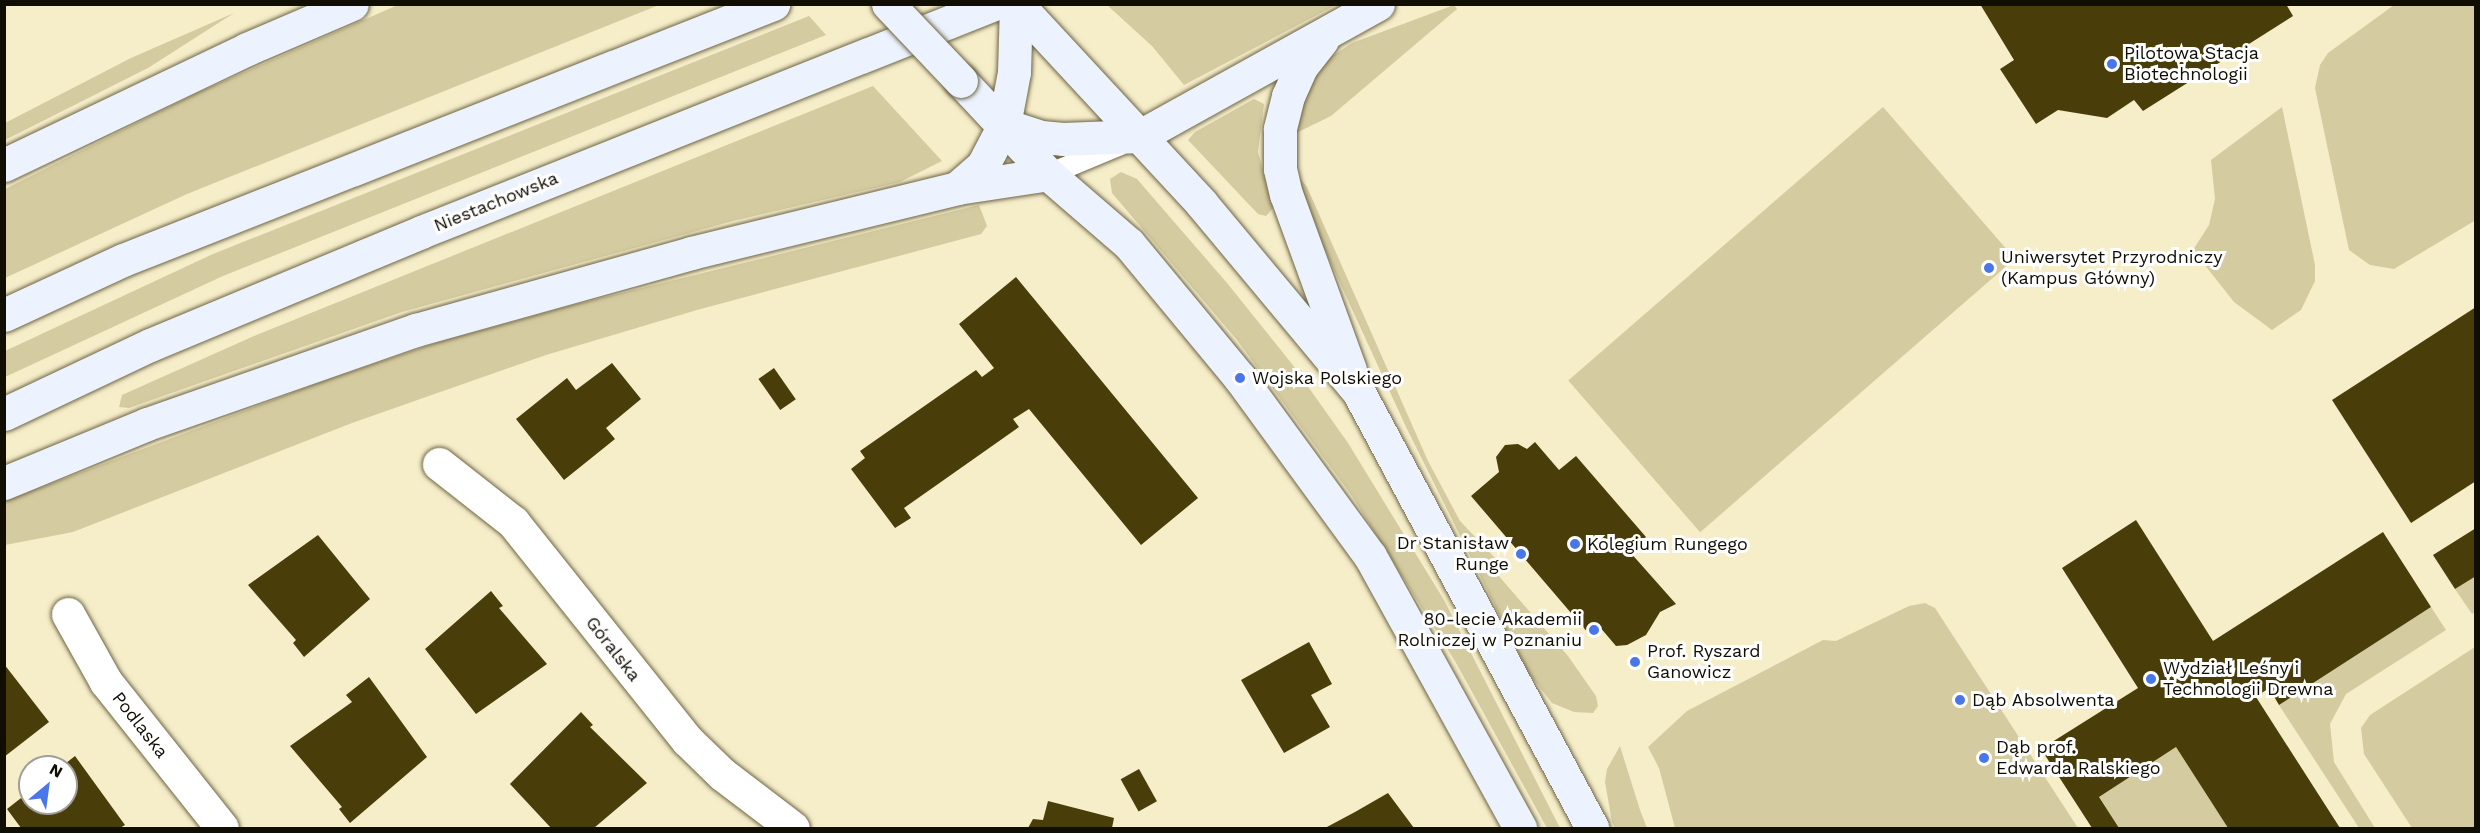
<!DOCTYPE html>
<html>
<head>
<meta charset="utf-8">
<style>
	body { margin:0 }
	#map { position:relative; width:2480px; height:833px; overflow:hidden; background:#f6edc9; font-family:"Work Sans",sans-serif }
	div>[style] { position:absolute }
	.green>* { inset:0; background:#d5cba0; transform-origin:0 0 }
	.building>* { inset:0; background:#493e09; transform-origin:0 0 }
	.roads { filter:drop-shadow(0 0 2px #6d6545) drop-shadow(0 0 2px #6d6545) }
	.lane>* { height:21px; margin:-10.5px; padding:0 10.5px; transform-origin:10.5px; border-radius:10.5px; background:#fff }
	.street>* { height:33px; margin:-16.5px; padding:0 16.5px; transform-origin:16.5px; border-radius:16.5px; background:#fff }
	.secondary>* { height:33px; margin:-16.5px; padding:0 16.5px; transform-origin:16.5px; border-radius:16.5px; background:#ecf2fe }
	.bridges { filter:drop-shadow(0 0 2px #6d6545) drop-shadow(0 0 2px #6d6545) }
	.secondary-bridge>* { height:33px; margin:-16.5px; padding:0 16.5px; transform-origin:16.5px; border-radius:16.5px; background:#ecf2fe }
	.dots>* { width:16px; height:16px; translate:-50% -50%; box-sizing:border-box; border:3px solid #fff; border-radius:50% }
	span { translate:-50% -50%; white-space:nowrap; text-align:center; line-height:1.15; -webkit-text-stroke:6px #fff; paint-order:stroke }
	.poi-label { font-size:18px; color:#100d03 }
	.left { translate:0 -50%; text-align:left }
	.right { translate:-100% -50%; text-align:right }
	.street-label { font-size:18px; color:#100d03 }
	.frame { position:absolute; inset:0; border:6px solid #100d03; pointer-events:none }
	.north { position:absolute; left:18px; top:755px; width:60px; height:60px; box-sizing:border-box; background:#fff; border:2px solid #9f9e9a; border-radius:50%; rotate:29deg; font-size:16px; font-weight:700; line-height:24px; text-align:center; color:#100d03 }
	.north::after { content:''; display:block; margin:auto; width:21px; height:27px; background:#4976e8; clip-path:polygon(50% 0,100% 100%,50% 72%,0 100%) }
</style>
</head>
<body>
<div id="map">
	<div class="green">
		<i style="clip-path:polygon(400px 4px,659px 5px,187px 194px,5px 278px,5px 189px,195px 94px)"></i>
		<i style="clip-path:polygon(1107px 5px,1336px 5px,1184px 85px,1152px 46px)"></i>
		<i style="clip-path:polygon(1454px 5px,1457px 9px,1331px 116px,1294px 134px,1300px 97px,1325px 61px,1352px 43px)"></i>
		<i style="clip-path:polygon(2394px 5px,2475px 5px,2476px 220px,2394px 269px,2370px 265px,2349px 250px,2315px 88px,2320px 65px,2328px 53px)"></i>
		<i style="clip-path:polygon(234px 13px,148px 68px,5px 140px,5px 123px,131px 58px)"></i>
		<i style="clip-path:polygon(809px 16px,826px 35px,223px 276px,5px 377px,5px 351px,213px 254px)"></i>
		<i style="clip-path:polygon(873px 86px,942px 161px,900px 182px,733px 221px,402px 312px,129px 408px,119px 407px,122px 395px,254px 336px)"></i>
		<i style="clip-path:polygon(1254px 99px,1264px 104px,1258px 152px,1273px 208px,1266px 216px,1258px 214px,1188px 140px,1195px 132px)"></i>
		<i style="left:1883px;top:107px;width:201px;height:417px;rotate:49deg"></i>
		<i style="clip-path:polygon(2282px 107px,2315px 265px,2315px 281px,2301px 310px,2272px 330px,2234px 302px,2193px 250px,2209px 225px,2215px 199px,2211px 160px)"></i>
		<i style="clip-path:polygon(1121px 172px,1137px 179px,1227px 283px,1292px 364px,1348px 443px,1444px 600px,1560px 828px,1547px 828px,1455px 661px,1352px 496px,1237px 340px,1112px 193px,1110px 179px)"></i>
		<i style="clip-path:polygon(1298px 176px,1307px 187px,1428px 461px,1460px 521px,1496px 559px,1498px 575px,1568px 656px,1596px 696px,1598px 706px,1593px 713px,1574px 712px,1552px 703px,1528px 672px,1406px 427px,1313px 224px,1298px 188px)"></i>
		<i style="clip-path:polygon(979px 205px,987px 226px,981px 234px,697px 310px,546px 355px,352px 423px,73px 532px,5px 545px,5px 501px,321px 382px,439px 342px,573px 305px)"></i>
		<i style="clip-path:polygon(2475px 576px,2475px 612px,2472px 614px,2455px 589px)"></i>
		<i style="clip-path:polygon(1925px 603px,1935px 608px,2078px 828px,1675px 828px,1659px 768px,1648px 747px,1687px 711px,1823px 640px,1836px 641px,1909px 606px)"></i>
		<i style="clip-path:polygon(2431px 607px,2446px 630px,2346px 694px,2330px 724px,2334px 762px,2375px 828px,2359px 828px,2279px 705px)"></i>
		<i style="clip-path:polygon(2475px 647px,2475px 828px,2412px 828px,2364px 754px,2361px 728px,2370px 715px)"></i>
		<i style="clip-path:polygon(1620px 746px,1640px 810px,1647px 828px,1615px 828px,1612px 822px,1605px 782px,1607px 769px)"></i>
		<i style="clip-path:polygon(2176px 747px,2228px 828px,2119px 828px,2099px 797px)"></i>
	</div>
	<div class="building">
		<i style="clip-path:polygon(1980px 4px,2286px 4px,2293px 16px,2143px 111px,2134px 100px,2107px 118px,2058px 110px,2036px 124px,2000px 69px,2014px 60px)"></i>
		<i style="clip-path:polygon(1016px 277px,1198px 498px,1141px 545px,1029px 409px,1013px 419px,1019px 427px,904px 508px,911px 518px,895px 528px,851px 469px,865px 458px,860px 451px,976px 370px,982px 377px,994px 368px,959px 324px)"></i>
		<i style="clip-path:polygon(2476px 307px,2476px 481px,2411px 523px,2332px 400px)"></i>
		<i style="clip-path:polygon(612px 363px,641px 399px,606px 428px,615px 439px,564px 480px,516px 419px,567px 378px,576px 390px)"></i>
		<i style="left:774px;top:368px;width:38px;height:19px;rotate:55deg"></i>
		<i style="clip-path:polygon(1535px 442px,1559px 470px,1576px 456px,1646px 537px,1629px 551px,1676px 604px,1660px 612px,1646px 635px,1627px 645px,1616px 646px,1599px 626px,1589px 634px,1471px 496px,1499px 472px,1496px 457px,1505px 445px,1518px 444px,1527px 449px)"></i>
		<i style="clip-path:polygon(2136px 520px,2213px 641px,2383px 532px,2431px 607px,2279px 705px,2269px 688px,2256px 697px,2340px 828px,2228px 828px,2176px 747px,2099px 797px,2119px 828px,2092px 828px,2041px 749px,2138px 688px,2062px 568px)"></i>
		<i style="clip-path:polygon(2476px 528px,2476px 576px,2455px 589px,2433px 555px)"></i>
		<i style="clip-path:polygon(318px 535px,370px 599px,304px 657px,293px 643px,296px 640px,248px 585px)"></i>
		<i style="clip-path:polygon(491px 591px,503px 606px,499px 608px,547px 664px,476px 714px,425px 649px)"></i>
		<i style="clip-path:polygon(1309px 642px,1332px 684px,1311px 695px,1330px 727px,1284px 753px,1241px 680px)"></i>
		<i style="clip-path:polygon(4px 664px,49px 722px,4px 757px)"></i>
		<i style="clip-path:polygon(369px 677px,427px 757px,350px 823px,339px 809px,342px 807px,290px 746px,352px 702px,346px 695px)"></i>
		<i style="clip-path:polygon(581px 712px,593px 725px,590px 727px,647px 783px,594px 828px,551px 828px,510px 784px)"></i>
		<i style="clip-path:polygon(75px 756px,125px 825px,120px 828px,21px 828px,7px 809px,30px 791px,30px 803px,66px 803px,66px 767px,61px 767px)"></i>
		<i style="left:1139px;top:769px;width:37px;height:21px;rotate:61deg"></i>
		<i style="clip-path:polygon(1388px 793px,1414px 828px,1325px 828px,1355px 812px)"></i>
		<i style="clip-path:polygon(1048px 801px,1114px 818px,1112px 828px,1028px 828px,1033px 819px,1043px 820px)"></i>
	</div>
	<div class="roads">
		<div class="lane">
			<i style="left:1048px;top:174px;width:78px;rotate:-22.6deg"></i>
		</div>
		<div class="street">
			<i style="left:439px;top:464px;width:94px;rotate:38.1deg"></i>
			<i style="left:513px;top:522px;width:279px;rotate:51.4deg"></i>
			<i style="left:687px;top:740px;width:49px;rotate:44.2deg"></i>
			<i style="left:722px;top:774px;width:89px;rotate:37.3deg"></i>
			<i style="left:68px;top:614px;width:78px;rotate:60.8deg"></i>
			<i style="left:106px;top:682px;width:186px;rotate:51.5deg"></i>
		</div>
		<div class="secondary">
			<i style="left:1017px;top:4px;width:272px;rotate:47.2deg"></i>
			<i style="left:1202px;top:204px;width:244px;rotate:50.2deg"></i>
			<i style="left:1358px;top:391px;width:496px;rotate:61.8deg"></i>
			<i style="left:1322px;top:40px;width:34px;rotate:128deg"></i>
			<i style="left:1301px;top:67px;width:32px;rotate:114deg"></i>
			<i style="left:1288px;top:96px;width:34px;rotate:104deg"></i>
			<i style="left:1280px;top:129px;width:40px;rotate:90deg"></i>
			<i style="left:1280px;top:169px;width:26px;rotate:77deg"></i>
			<i style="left:1286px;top:194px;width:187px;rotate:70deg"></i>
			<i style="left:961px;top:81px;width:127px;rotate:46.9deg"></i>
			<i style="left:1048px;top:174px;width:107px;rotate:40.8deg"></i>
			<i style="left:1129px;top:244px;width:174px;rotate:50.4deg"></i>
			<i style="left:1240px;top:378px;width:220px;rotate:53.9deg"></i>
			<i style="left:1370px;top:556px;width:311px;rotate:61.1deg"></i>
			<i style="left:1004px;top:125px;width:39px;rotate:18deg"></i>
			<i style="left:1041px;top:137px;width:22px;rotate:5deg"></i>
			<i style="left:1063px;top:139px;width:77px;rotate:-2.2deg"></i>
			<i style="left:1140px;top:136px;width:272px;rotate:-29deg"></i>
			<i style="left:4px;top:165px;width:269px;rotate:-25.5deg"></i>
			<i style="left:247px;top:49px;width:114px;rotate:-23.2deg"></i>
			<i style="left:957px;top:188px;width:35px;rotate:-41deg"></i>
			<i style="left:983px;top:165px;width:45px;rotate:-62.3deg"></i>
			<i style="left:1004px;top:125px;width:54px;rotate:-79.3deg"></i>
			<i style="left:1014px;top:72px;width:68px;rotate:-88.3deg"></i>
			<i style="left:4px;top:315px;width:131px;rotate:-24.8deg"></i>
			<i style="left:123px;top:260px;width:699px;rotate:-21.5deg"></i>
			<i style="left:4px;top:414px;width:161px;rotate:-25.3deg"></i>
			<i style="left:150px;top:345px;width:294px;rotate:-22.6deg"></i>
			<i style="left:421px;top:232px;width:617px;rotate:-21.7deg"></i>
			<i style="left:4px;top:483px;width:155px;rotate:-22.4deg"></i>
			<i style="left:147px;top:424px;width:285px;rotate:-19.3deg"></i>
			<i style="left:416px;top:330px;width:286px;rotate:-15.6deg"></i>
			<i style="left:691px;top:253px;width:274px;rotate:-13.7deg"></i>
			<i style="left:957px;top:188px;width:92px;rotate:-8.7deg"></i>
		</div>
	</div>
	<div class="bridges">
		<div class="secondary-bridge">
			<i style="left:888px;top:4px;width:106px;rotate:46.5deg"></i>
		</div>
	</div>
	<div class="dots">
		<i style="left:2112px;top:64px;background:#4976e8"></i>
		<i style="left:1989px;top:268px;background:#4976e8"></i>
		<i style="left:1240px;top:378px;background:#4976e8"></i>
		<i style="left:1575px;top:544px;background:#4976e8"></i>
		<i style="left:1521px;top:554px;background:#4976e8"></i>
		<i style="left:1594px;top:630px;background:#4976e8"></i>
		<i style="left:1635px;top:662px;background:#4976e8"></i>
		<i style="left:2151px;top:679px;background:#4976e8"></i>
		<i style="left:1960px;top:700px;background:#4976e8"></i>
		<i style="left:1984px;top:758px;background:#4976e8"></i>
	</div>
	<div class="poi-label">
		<span class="left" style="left:2124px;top:64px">Pilotowa Stacja<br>Biotechnologii</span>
		<span class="left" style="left:2001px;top:268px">Uniwersytet Przyrodniczy<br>(Kampus Główny)</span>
		<span class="left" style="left:1252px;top:378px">Wojska Polskiego</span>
		<span class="right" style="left:1509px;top:554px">Dr Stanisław<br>Runge</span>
		<span class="left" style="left:1587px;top:544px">Kolegium Rungego</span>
		<span class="right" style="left:1582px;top:630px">80-lecie Akademii<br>Rolniczej w Poznaniu</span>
		<span class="left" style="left:1647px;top:662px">Prof. Ryszard<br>Ganowicz</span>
		<span class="left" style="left:2163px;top:679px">Wydział Leśny i<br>Technologii Drewna</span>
		<span class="left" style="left:1972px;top:700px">Dąb Absolwenta</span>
		<span class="left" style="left:1996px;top:758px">Dąb prof.<br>Edwarda Ralskiego</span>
	</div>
	<div class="street-label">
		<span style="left:496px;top:202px;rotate:-22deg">Niestachowska</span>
		<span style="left:613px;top:649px;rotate:52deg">Góralska</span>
		<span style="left:140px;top:725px;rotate:52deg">Podlaska</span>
	</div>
	<div class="frame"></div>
	<div class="north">N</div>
</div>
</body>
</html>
